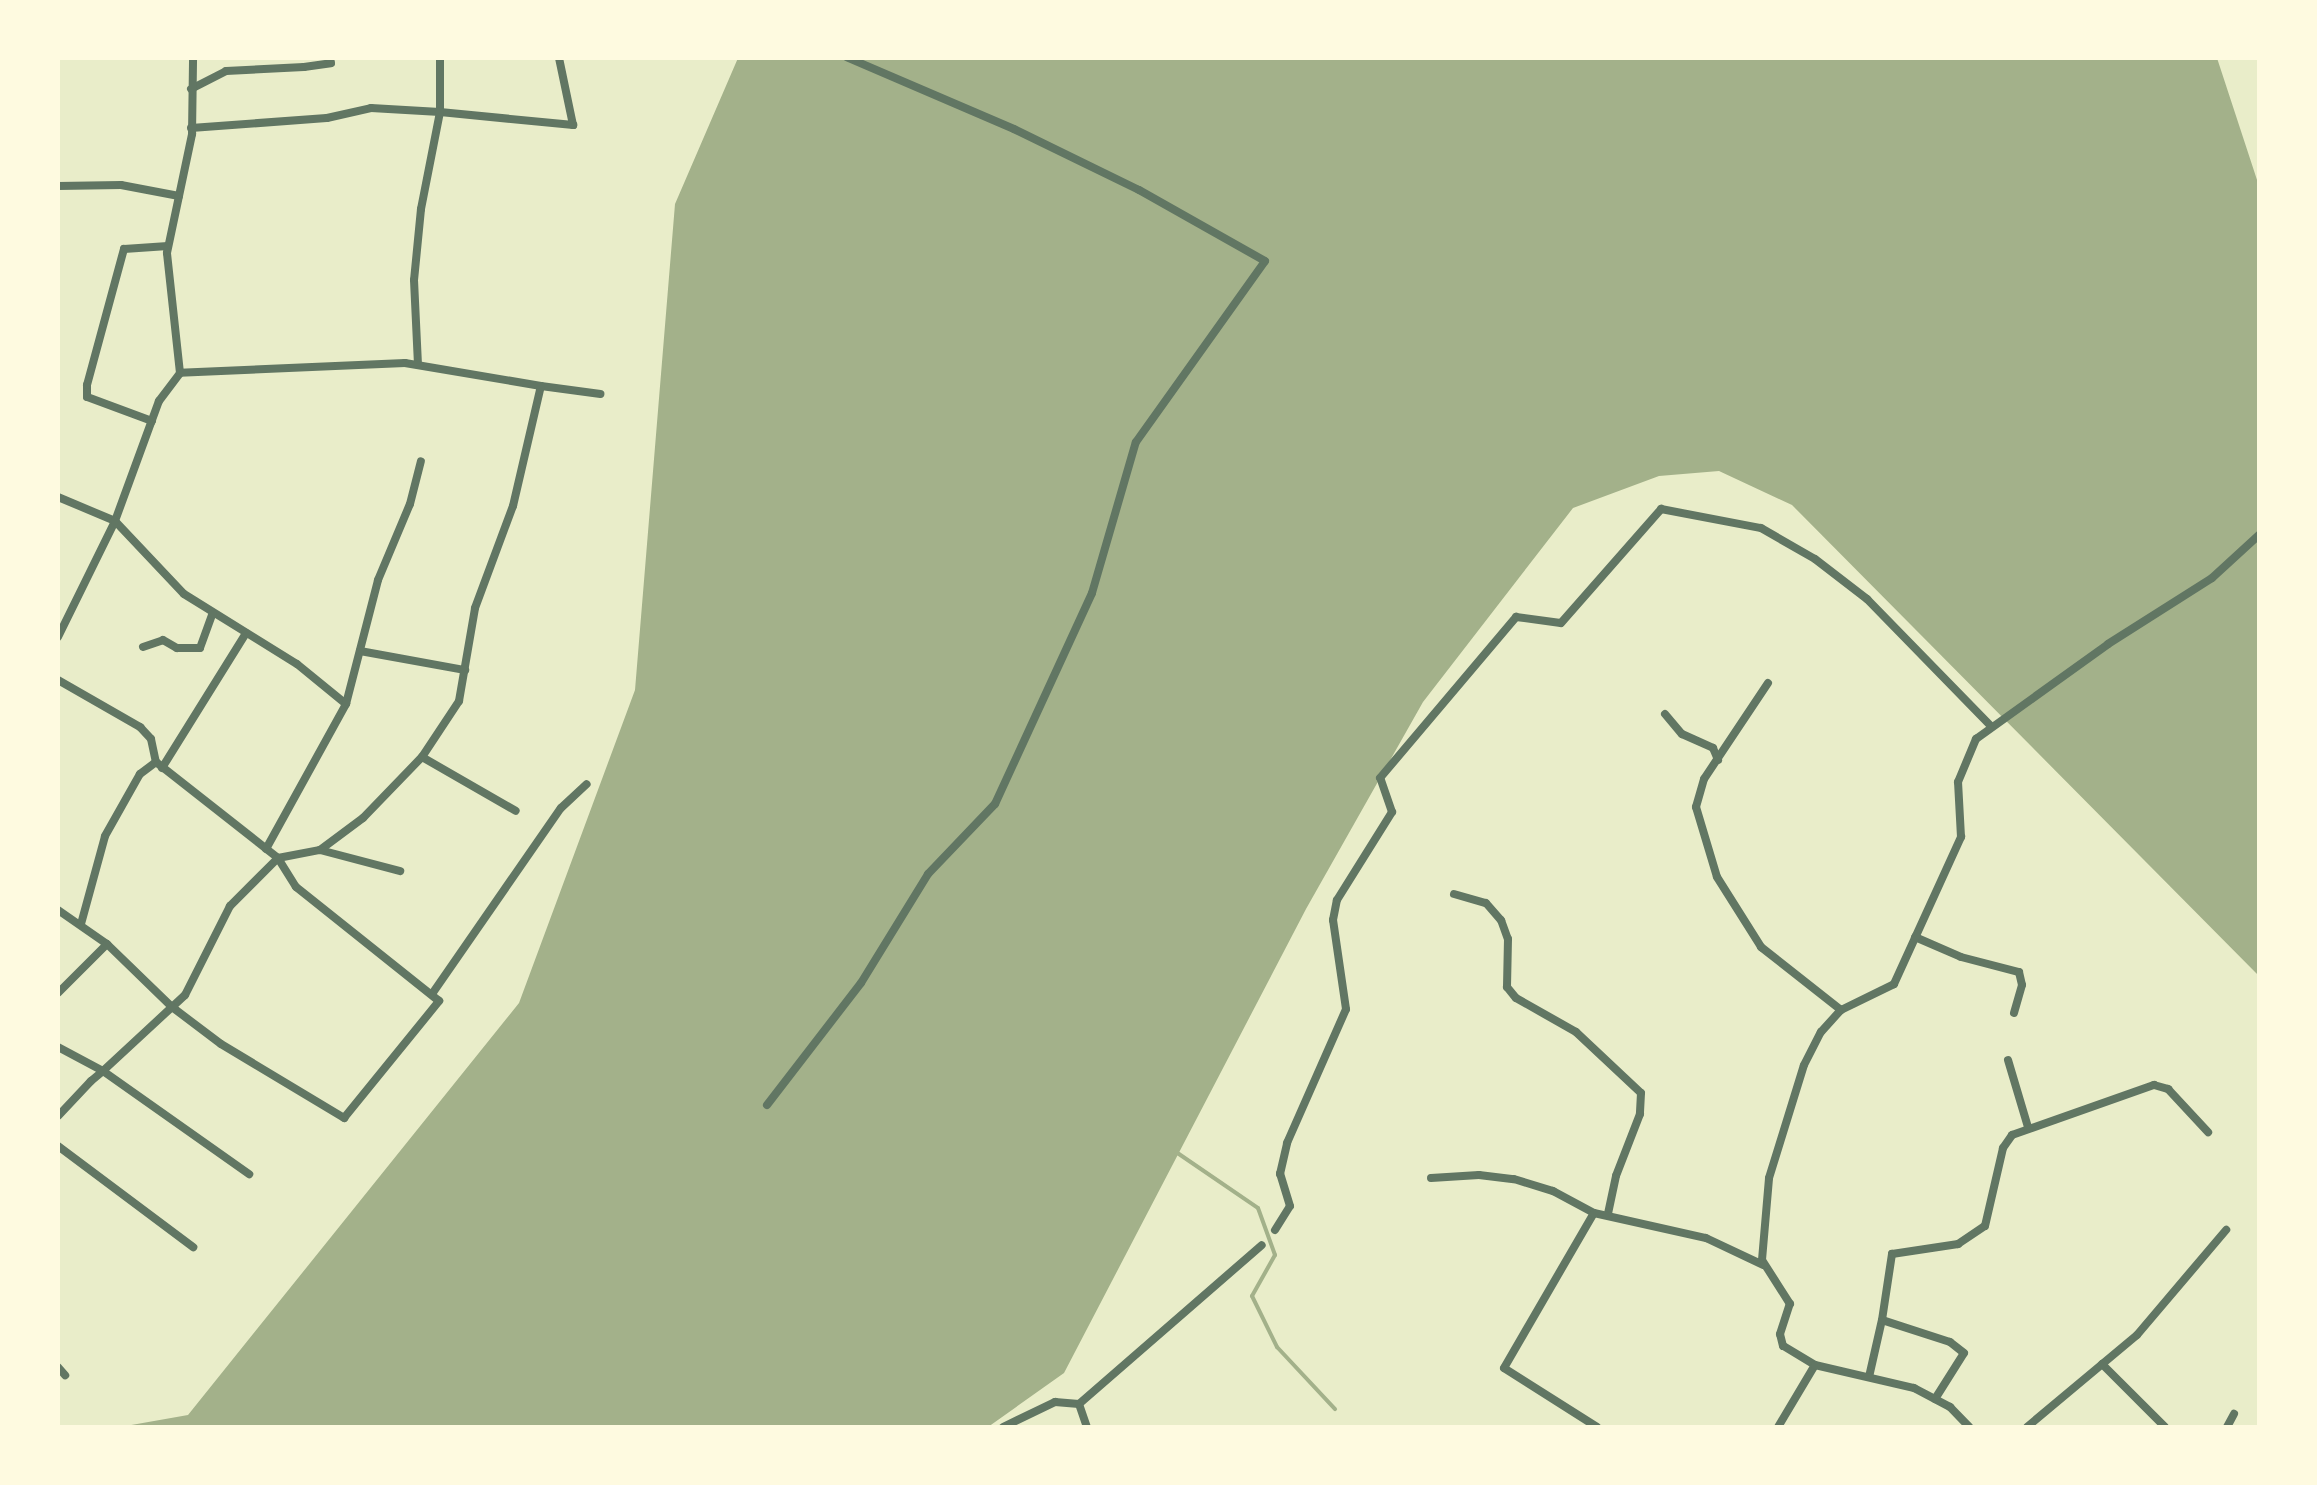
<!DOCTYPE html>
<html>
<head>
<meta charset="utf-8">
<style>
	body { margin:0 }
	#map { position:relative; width:2317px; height:1485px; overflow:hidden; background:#e9edc9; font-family:"Fira Sans",sans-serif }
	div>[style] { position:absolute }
	.water>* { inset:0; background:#a3b18a }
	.stream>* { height:4px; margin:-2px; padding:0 2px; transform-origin:2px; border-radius:2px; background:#a3b18a }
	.minor>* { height:8px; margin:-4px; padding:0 4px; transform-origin:4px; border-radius:4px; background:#617663 }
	span { translate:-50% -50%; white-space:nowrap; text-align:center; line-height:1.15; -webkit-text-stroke:6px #fefae0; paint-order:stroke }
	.frame { position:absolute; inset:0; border:60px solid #fefae0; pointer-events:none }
</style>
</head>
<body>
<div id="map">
	<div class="water">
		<i style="clip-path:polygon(738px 58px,2217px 58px,2259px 186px,2259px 976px,1792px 505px,1719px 471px,1659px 476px,1573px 508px,1423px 702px,1306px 909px,1064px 1373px,988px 1427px,120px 1427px,188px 1415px,519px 1003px,635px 690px,675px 204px)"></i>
	</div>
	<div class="stream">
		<i style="left:1176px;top:1152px;width:99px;rotate:34.3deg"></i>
		<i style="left:1258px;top:1208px;width:50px;rotate:70.1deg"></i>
		<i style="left:1275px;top:1255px;width:47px;rotate:119.3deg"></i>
		<i style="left:1252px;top:1296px;width:57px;rotate:63.9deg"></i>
		<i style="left:1277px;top:1347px;width:85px;rotate:46.9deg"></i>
	</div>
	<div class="minor">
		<i style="left:440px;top:58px;width:54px;rotate:90deg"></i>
		<i style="left:440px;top:112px;width:134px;rotate:5.6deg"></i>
		<i style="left:573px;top:125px;width:68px;rotate:-101.8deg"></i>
		<i style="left:191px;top:89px;width:39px;rotate:-27deg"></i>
		<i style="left:226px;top:71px;width:78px;rotate:-2.9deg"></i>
		<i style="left:304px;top:67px;width:27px;rotate:-8deg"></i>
		<i style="left:331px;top:63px;width:5px;rotate:-101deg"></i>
		<i style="left:191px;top:128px;width:136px;rotate:-4.2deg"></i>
		<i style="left:327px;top:118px;width:45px;rotate:-12.8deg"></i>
		<i style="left:371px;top:108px;width:69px;rotate:3.3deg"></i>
		<i style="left:440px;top:112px;width:99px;rotate:101.1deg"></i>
		<i style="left:421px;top:209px;width:71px;rotate:95.6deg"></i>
		<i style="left:414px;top:280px;width:85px;rotate:87.3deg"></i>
		<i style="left:58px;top:186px;width:63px;rotate:-0.9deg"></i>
		<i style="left:121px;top:185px;width:59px;rotate:10.7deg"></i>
		<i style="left:541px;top:386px;width:60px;rotate:7.7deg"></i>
		<i style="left:152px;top:421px;width:69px;rotate:-159.7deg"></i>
		<i style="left:87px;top:397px;width:12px;rotate:-90deg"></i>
		<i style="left:87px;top:385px;width:141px;rotate:-74.8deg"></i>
		<i style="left:124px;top:249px;width:44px;rotate:-3.9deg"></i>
		<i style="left:58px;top:497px;width:62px;rotate:22.8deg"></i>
		<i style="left:115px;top:521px;width:128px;rotate:-69.9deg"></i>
		<i style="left:159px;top:401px;width:35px;rotate:-53deg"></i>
		<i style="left:180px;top:373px;width:121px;rotate:-96.2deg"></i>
		<i style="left:167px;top:253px;width:122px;rotate:-78.1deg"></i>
		<i style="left:192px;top:134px;width:76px;rotate:-89.2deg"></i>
		<i style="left:58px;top:637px;width:129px;rotate:-63.8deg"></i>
		<i style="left:115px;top:521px;width:100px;rotate:46.6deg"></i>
		<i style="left:184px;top:594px;width:133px;rotate:31.8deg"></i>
		<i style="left:297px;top:664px;width:63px;rotate:39.2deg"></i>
		<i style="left:143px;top:647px;width:21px;rotate:-19deg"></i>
		<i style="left:163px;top:640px;width:16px;rotate:30deg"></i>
		<i style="left:177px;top:648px;width:23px"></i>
		<i style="left:200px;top:648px;width:37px;rotate:-70deg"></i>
		<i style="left:360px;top:651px;width:107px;rotate:10.3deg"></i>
		<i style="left:58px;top:680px;width:95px;rotate:29.8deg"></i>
		<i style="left:140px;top:727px;width:16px;rotate:47deg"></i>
		<i style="left:151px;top:739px;width:24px;rotate:78deg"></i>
		<i style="left:156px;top:762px;width:155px;rotate:38.2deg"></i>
		<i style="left:278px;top:858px;width:43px;rotate:-10.8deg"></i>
		<i style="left:320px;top:850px;width:54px;rotate:-36.7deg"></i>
		<i style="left:363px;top:818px;width:85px;rotate:-46deg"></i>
		<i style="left:422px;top:757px;width:67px;rotate:-56.5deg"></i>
		<i style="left:459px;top:701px;width:94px;rotate:-80.2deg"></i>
		<i style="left:475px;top:608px;width:109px;rotate:-69.6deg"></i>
		<i style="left:513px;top:506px;width:123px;rotate:-76.9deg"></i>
		<i style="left:541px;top:386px;width:138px;rotate:-170.4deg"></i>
		<i style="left:405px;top:363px;width:225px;rotate:177.5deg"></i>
		<i style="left:1768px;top:683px;width:115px;rotate:123.7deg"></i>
		<i style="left:1704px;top:779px;width:29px;rotate:106deg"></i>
		<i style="left:1696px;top:807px;width:73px;rotate:73.3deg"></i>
		<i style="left:1717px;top:877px;width:83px;rotate:57.8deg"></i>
		<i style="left:1761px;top:947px;width:102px;rotate:38.2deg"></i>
		<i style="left:1665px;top:714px;width:26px;rotate:50deg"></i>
		<i style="left:1682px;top:734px;width:34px;rotate:24deg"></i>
		<i style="left:1713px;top:748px;width:13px;rotate:67deg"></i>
		<i style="left:422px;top:757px;width:108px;rotate:29.9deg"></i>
		<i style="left:162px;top:768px;width:159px;rotate:-58.1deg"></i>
		<i style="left:266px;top:849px;width:166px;rotate:-61.1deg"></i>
		<i style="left:346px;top:704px;width:128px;rotate:-75.5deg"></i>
		<i style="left:378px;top:580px;width:82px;rotate:-67.2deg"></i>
		<i style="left:410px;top:504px;width:44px;rotate:-75.7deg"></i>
		<i style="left:320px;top:850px;width:83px;rotate:14.7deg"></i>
		<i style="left:1454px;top:894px;width:33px;rotate:16deg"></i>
		<i style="left:1486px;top:903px;width:23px;rotate:49deg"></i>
		<i style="left:1501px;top:920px;width:20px;rotate:70deg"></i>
		<i style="left:1508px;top:939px;width:48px;rotate:91.2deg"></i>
		<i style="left:1507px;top:987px;width:14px;rotate:51deg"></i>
		<i style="left:1516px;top:998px;width:69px;rotate:29.5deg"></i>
		<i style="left:1576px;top:1032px;width:89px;rotate:43.2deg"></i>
		<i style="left:1641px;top:1093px;width:21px;rotate:93deg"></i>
		<i style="left:1640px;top:1114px;width:66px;rotate:111.2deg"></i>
		<i style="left:1616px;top:1176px;width:40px;rotate:102deg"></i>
		<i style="left:58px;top:910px;width:60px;rotate:34.8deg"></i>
		<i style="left:81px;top:924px;width:91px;rotate:-74.7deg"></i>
		<i style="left:105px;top:836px;width:71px;rotate:-60.6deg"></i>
		<i style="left:140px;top:774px;width:20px;rotate:-37deg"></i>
		<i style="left:1915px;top:937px;width:50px;rotate:23.5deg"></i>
		<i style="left:1961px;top:957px;width:60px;rotate:14.5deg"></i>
		<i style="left:2019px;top:972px;width:13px;rotate:77deg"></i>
		<i style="left:2022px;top:985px;width:29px;rotate:106deg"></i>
		<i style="left:58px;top:993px;width:69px;rotate:-45deg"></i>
		<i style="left:107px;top:944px;width:91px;rotate:44.1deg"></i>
		<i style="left:172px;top:1007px;width:61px;rotate:37.1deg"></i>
		<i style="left:221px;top:1044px;width:144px;rotate:31deg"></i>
		<i style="left:344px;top:1118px;width:151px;rotate:-50.9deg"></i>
		<i style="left:439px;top:1001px;width:183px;rotate:-141.4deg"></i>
		<i style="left:296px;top:887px;width:34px;rotate:-122deg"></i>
		<i style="left:278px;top:858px;width:68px;rotate:135deg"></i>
		<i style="left:230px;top:906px;width:100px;rotate:116.8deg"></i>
		<i style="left:185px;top:995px;width:18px;rotate:137deg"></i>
		<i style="left:172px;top:1007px;width:94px;rotate:137.2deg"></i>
		<i style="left:103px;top:1071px;width:16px;rotate:140deg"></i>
		<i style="left:91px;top:1081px;width:48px;rotate:133.3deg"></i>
		<i style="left:432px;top:994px;width:226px;rotate:-55.3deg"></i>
		<i style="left:561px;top:808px;width:35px;rotate:-43deg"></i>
		<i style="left:58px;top:1047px;width:51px;rotate:28.1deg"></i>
		<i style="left:103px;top:1071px;width:179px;rotate:35.2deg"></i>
		<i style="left:2008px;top:1060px;width:70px;rotate:73.4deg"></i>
		<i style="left:767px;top:1105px;width:154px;rotate:-52.4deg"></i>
		<i style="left:861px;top:983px;width:128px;rotate:-58.4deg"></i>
		<i style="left:928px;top:874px;width:97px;rotate:-46.3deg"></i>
		<i style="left:995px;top:804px;width:232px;rotate:-65.3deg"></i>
		<i style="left:1092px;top:593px;width:157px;rotate:-73.8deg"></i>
		<i style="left:1136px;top:442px;width:222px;rotate:-54.5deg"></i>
		<i style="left:1265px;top:261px;width:145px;rotate:-150.6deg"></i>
		<i style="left:1139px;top:190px;width:139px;rotate:-154deg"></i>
		<i style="left:1014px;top:129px;width:181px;rotate:-156.8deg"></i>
		<i style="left:58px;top:1146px;width:169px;rotate:36.8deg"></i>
		<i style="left:1431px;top:1178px;width:48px;rotate:-3.6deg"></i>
		<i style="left:1479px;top:1175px;width:35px;rotate:7deg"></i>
		<i style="left:1514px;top:1179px;width:41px;rotate:17.1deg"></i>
		<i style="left:1553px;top:1191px;width:47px;rotate:28.2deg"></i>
		<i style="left:1275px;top:1230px;width:28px;rotate:-58deg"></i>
		<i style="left:1290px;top:1206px;width:34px;rotate:-107deg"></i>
		<i style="left:1280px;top:1174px;width:32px;rotate:-77deg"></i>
		<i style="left:1287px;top:1143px;width:146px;rotate:-66.2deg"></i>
		<i style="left:1346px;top:1009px;width:90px;rotate:-98.3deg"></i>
		<i style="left:1333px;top:920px;width:20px;rotate:-79deg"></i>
		<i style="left:1337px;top:900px;width:104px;rotate:-58deg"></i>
		<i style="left:1392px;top:812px;width:36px;rotate:-109deg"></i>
		<i style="left:1380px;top:778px;width:211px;rotate:-49.8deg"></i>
		<i style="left:1516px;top:617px;width:45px;rotate:7.6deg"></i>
		<i style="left:1561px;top:623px;width:152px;rotate:-48.7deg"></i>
		<i style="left:1661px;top:509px;width:102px;rotate:10.8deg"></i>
		<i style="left:1761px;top:528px;width:62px;rotate:29.9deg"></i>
		<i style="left:1815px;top:559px;width:66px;rotate:37.6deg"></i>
		<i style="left:1867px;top:599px;width:177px;rotate:45.7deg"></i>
		<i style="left:2102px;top:1364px;width:89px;rotate:45deg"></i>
		<i style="left:1815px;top:1365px;width:37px;rotate:-149deg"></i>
		<i style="left:1783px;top:1346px;width:12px;rotate:-104deg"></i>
		<i style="left:1780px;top:1334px;width:32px;rotate:-72deg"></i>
		<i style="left:1790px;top:1304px;width:52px;rotate:-122.5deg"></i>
		<i style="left:1762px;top:1260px;width:82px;rotate:-85.1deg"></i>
		<i style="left:1769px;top:1178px;width:118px;rotate:-72.8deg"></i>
		<i style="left:1804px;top:1065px;width:37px;rotate:-63deg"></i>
		<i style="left:1821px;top:1032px;width:30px;rotate:-48deg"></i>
		<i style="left:1841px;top:1010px;width:59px;rotate:-26.1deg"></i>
		<i style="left:1894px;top:984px;width:162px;rotate:-65.5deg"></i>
		<i style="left:1961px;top:837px;width:55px;rotate:-93.1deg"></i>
		<i style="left:1958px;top:782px;width:47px;rotate:-67.3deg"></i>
		<i style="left:1976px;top:739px;width:163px;rotate:-35.7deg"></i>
		<i style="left:2108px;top:644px;width:123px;rotate:-32.4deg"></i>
		<i style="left:2212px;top:578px;width:64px;rotate:-42.5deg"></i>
		<i style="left:58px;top:1367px;width:11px;rotate:49deg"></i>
		<i style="left:1869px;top:1377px;width:58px;rotate:-77.2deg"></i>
		<i style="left:1935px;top:1399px;width:54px;rotate:-57.8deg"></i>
		<i style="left:1964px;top:1353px;width:18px;rotate:-142deg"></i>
		<i style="left:1950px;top:1342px;width:71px;rotate:-162.1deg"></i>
		<i style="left:1882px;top:1320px;width:67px;rotate:-81.4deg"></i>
		<i style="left:1892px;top:1254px;width:67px;rotate:-8.6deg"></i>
		<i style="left:1958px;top:1244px;width:32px;rotate:-34deg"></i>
		<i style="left:1985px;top:1226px;width:80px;rotate:-77deg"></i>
		<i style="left:2003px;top:1148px;width:16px;rotate:-55deg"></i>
		<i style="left:2012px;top:1135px;width:151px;rotate:-19.4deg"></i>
		<i style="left:2154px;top:1085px;width:15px;rotate:16deg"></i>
		<i style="left:2168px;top:1089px;width:59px;rotate:47.1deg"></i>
		<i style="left:1079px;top:1404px;width:24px;rotate:71deg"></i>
		<i style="left:1003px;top:1427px;width:58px;rotate:-25.7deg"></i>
		<i style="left:1055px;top:1402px;width:24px;rotate:5deg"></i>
		<i style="left:1079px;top:1404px;width:242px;rotate:-41deg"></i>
		<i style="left:1597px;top:1427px;width:110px;rotate:-147.6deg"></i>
		<i style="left:1504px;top:1368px;width:179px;rotate:-59.9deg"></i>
		<i style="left:1594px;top:1213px;width:115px;rotate:12.6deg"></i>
		<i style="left:1706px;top:1238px;width:63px;rotate:25.3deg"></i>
		<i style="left:1778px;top:1427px;width:72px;rotate:-59.2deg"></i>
		<i style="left:1815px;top:1365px;width:102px;rotate:13.1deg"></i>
		<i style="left:1914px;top:1388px;width:41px;rotate:27.8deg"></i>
		<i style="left:1950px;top:1407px;width:28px;rotate:46deg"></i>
		<i style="left:2027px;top:1427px;width:143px;rotate:-39.9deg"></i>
		<i style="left:2137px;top:1335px;width:138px;rotate:-49.7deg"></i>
		<i style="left:2227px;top:1427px;width:15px;rotate:-62deg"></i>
	</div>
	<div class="frame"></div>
</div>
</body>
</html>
